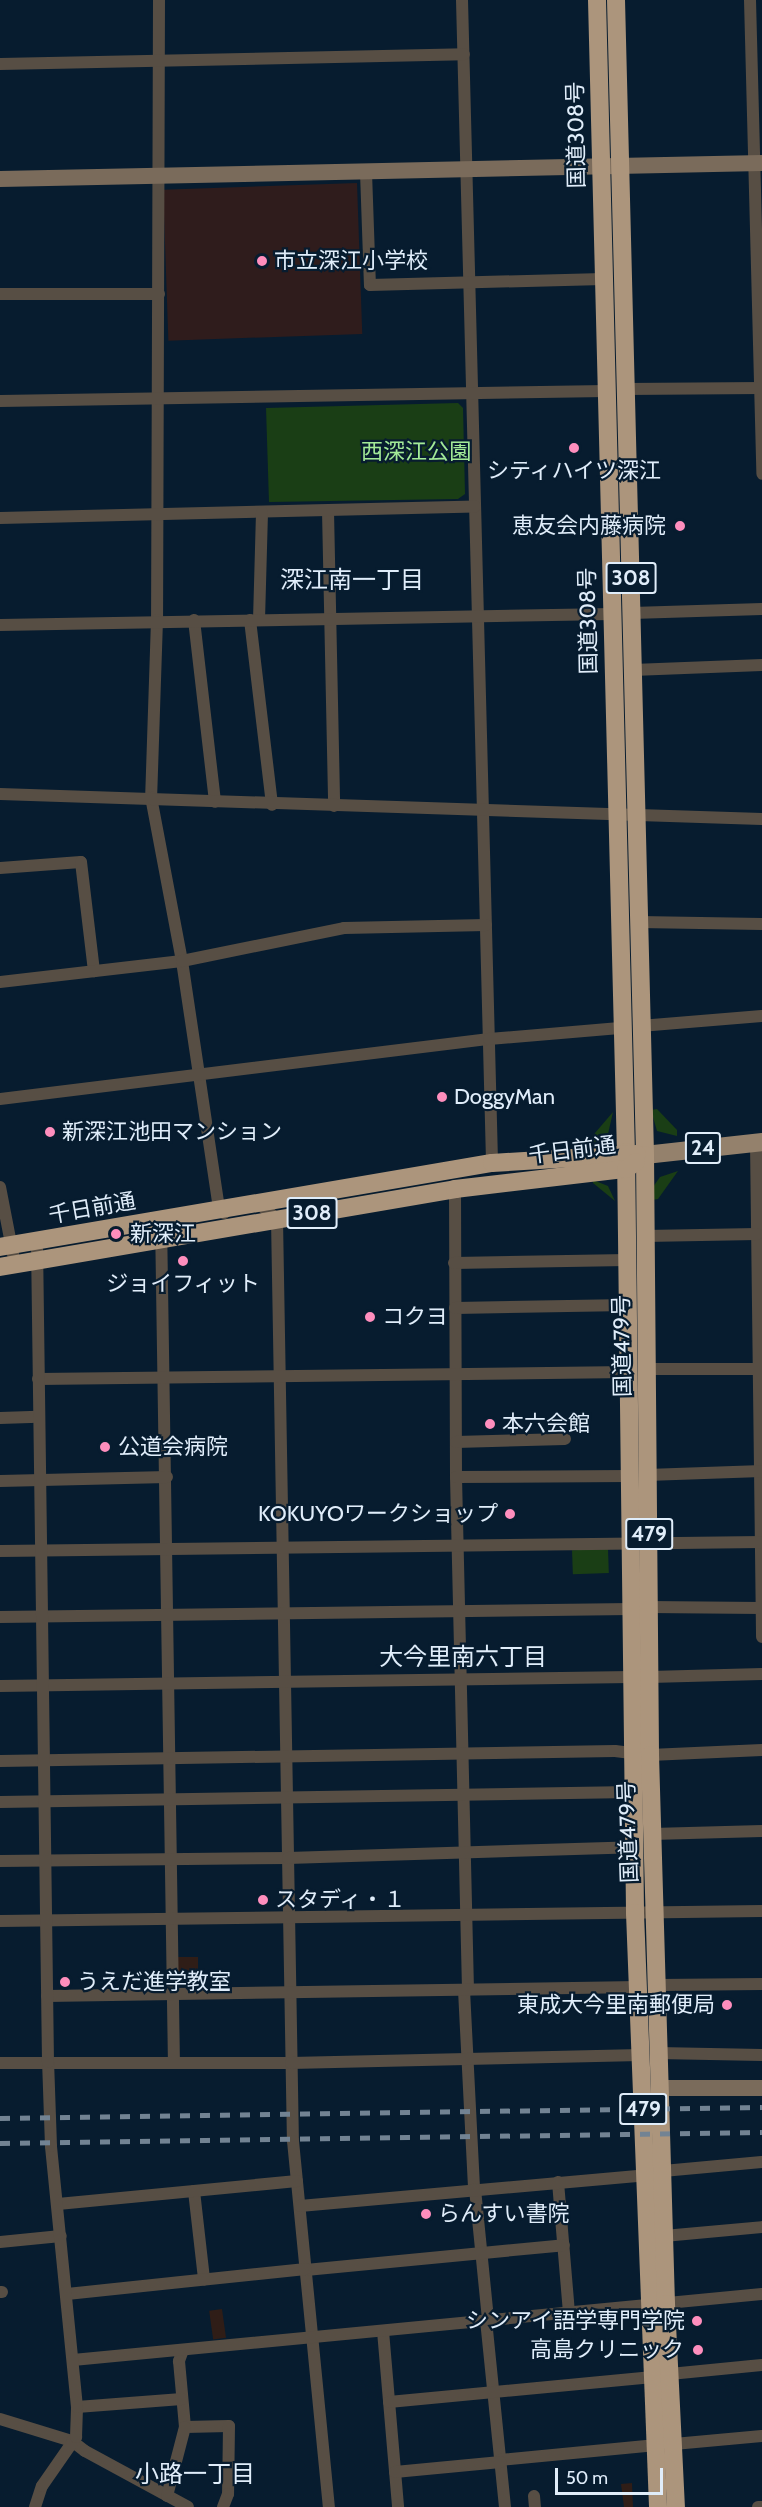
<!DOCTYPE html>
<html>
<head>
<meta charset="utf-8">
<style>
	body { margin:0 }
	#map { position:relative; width:762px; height:2507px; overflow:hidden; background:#071c2f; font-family:Cabin,"Noto Sans JP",sans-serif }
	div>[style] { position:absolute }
	.commercial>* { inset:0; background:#2f1d17; transform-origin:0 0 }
	.education>* { inset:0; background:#2f1c1c; transform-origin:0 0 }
	.green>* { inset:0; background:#1a3e15; transform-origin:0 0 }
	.street>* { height:12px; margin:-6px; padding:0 6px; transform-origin:6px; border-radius:6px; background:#574e44 }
	.secondary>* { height:16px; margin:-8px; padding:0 8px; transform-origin:8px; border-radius:8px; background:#7a6b5b }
	.primary>* { height:18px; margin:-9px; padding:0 9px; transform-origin:9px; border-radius:9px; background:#94816c }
	.highway>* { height:18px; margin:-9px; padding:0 9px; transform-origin:9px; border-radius:9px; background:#ac957c }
	.rail>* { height:4.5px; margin-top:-2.25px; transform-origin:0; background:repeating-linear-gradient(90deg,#728393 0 10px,transparent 0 20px) }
	.dots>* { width:16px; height:16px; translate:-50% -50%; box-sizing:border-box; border:3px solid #071c2f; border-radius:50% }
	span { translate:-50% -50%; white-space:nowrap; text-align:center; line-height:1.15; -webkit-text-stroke:4.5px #071c2f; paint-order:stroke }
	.shield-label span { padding:2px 4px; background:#071c2f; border:2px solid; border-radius:4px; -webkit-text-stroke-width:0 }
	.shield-label { font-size:21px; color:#e0edfa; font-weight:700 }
	.street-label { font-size:22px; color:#e0edfa }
	.poi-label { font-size:22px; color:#e0edfa }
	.left { translate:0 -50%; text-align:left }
	.right { translate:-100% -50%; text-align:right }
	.park-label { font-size:22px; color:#a3ea97 }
	.neighbourhood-label { font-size:24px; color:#e0edfa }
	.scale { position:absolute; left:555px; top:2468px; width:108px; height:27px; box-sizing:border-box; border:3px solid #e0edfa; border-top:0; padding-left:8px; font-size:18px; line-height:21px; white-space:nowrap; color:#e0edfa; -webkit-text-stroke:4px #071c2f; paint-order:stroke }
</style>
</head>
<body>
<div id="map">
	<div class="commercial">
		<i style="left:198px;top:1957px;width:28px;height:20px;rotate:90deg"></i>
		<i style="left:222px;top:2309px;width:29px;height:13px;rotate:82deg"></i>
		<i style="clip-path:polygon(632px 2483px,633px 2507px,624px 2507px,621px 2484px)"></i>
	</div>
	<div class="education">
		<i style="left:357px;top:183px;width:151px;height:194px;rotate:88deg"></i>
	</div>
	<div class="green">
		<i style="clip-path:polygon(458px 403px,463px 408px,465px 494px,458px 499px,269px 502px,266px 408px)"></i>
		<i style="clip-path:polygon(657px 1109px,677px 1130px,677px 1136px,657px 1131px,651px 1110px)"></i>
		<i style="clip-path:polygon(613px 1112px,608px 1134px,590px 1145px,589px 1140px)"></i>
		<i style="clip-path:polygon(678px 1171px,658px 1199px,652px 1200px,653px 1187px,660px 1177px)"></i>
		<i style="clip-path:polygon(593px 1180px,608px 1186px,615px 1201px,593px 1183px)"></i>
		<i style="left:608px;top:1549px;width:24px;height:36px;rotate:88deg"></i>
	</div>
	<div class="street">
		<i style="left:159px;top:0;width:620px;rotate:90.18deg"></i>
		<i style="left:157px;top:620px;width:177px;rotate:91.9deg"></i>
		<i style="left:151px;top:797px;width:167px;rotate:79.3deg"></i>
		<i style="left:182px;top:961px;width:252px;rotate:81.5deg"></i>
		<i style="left:219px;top:1210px;width:6px;rotate:31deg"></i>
		<i style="left:462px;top:0;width:1163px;rotate:88.52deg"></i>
		<i style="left:750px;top:0;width:474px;rotate:88.5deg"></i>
		<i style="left:0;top:64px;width:464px;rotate:-1.2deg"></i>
		<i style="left:366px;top:172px;width:113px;rotate:88deg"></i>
		<i style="left:370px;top:285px;width:233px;rotate:-1.5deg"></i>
		<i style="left:0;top:294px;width:159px"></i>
		<i style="left:625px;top:389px;width:137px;rotate:-0.4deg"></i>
		<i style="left:0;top:401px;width:606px;rotate:-0.95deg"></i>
		<i style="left:328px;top:511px;width:295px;rotate:88.8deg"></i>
		<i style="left:0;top:518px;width:475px;rotate:-1.4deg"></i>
		<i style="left:632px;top:613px;width:130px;rotate:-1.8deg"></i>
		<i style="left:194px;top:620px;width:183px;rotate:83.4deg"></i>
		<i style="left:250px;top:620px;width:186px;rotate:83.2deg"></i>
		<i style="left:259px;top:620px;width:108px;rotate:-88.4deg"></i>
		<i style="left:0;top:625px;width:612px;rotate:-1.03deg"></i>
		<i style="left:633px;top:670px;width:129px;rotate:-2.2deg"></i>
		<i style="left:0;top:794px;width:762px;rotate:1.88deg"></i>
		<i style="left:0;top:868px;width:81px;rotate:-4.2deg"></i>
		<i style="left:81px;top:862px;width:110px;rotate:83.2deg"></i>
		<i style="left:639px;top:922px;width:123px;rotate:0.9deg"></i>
		<i style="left:0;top:982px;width:183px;rotate:-6.6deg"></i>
		<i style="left:182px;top:961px;width:165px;rotate:-11.5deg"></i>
		<i style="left:344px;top:928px;width:142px;rotate:-1.2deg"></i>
		<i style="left:640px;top:1026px;width:122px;rotate:-4.7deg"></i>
		<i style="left:0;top:1099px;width:493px;rotate:-7deg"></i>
		<i style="left:489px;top:1039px;width:131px;rotate:-4.8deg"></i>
		<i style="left:756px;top:1142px;width:495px;rotate:89.3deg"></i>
		<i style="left:0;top:1187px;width:78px;rotate:79deg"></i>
		<i style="left:455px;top:1189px;width:288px;rotate:89.8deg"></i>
		<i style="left:456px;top:1477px;width:513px;rotate:88.66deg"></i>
		<i style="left:258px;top:1203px;width:25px;rotate:40deg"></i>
		<i style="left:277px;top:1219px;width:922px;rotate:89.01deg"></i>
		<i style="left:293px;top:2141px;width:368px;rotate:84.4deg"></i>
		<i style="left:161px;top:1220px;width:843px;rotate:89.12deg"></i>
		<i style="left:645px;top:1236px;width:112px;rotate:-1deg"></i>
		<i style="left:454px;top:1263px;width:173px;rotate:-1deg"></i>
		<i style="left:455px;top:1308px;width:173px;rotate:-1deg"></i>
		<i style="left:646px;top:1369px;width:116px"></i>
		<i style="left:38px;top:1379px;width:590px;rotate:-0.68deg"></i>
		<i style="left:0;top:1418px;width:38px;rotate:-2deg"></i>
		<i style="left:456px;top:1442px;width:109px;rotate:-1.6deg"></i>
		<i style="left:647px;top:1475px;width:115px;rotate:-2deg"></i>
		<i style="left:456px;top:1477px;width:173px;rotate:-0.3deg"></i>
		<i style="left:0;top:1481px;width:167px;rotate:-1.4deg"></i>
		<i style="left:0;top:1551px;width:762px;rotate:-0.68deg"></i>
		<i style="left:648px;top:1607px;width:114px;rotate:0.5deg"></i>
		<i style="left:0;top:1617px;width:631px;rotate:-0.73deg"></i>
		<i style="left:650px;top:1677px;width:112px;rotate:-1.5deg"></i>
		<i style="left:0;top:1686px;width:631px;rotate:-0.82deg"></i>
		<i style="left:0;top:1761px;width:615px;rotate:-0.93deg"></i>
		<i style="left:615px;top:1751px;width:35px;rotate:7deg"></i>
		<i style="left:650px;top:1755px;width:112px;rotate:-2.6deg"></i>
		<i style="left:0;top:1802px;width:632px;rotate:-0.91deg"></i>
		<i style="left:652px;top:1834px;width:110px;rotate:-1.6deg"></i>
		<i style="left:0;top:1861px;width:288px;rotate:-0.6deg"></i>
		<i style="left:288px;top:1858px;width:345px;rotate:-1.8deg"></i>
		<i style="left:0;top:1921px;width:762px;rotate:-0.75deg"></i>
		<i style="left:659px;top:1985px;width:103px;rotate:-0.6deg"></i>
		<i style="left:464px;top:1990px;width:199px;rotate:87.1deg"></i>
		<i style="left:47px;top:1996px;width:591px;rotate:-0.87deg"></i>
		<i style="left:658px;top:2053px;width:104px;rotate:1.1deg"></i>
		<i style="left:0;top:2063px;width:291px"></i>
		<i style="left:291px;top:2063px;width:350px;rotate:-1.3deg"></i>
		<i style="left:663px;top:2171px;width:99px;rotate:-5.2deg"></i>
		<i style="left:558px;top:2182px;width:130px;rotate:85.2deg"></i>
		<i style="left:475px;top:2189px;width:132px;rotate:84.3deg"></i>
		<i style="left:194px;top:2191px;width:89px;rotate:83.5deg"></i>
		<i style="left:58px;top:2204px;width:240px;rotate:-5.5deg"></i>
		<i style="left:300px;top:2206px;width:347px;rotate:-5.1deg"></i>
		<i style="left:664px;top:2236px;width:98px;rotate:-5.2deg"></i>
		<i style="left:0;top:2242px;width:61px;rotate:-5.6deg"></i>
		<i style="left:306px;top:2270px;width:259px;rotate:-5.5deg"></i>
		<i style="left:0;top:2292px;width:2px"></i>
		<i style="left:67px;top:2294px;width:240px;rotate:-6deg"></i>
		<i style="left:486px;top:2320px;width:188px;rotate:84.2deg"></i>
		<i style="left:383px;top:2331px;width:177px;rotate:85.1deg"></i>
		<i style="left:183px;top:2350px;width:12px;rotate:110deg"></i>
		<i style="left:179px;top:2361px;width:66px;rotate:84.8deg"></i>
		<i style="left:185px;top:2427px;width:44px;rotate:-1.3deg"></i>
		<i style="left:229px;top:2426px;width:68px;rotate:90.8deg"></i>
		<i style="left:228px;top:2494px;width:14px;rotate:111deg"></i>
		<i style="left:73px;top:2360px;width:692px;rotate:-5.47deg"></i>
		<i style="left:670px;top:2374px;width:92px;rotate:-5.6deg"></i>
		<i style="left:389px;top:2402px;width:265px;rotate:-5.4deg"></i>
		<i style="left:77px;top:2407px;width:105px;rotate:-4.4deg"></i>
		<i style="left:0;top:2419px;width:75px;rotate:17deg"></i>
		<i style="left:72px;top:2441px;width:16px;rotate:38deg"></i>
		<i style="left:85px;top:2451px;width:117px;rotate:28.5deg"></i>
		<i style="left:674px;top:2444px;width:88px;rotate:-5.2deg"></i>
		<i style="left:500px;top:2460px;width:157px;rotate:-5.5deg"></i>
		<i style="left:395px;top:2472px;width:106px;rotate:-5.4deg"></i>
		<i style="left:167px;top:2496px;width:71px;rotate:-75.4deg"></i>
		<i style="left:534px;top:2496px;width:11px;rotate:85deg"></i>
		<i style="left:35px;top:2507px;width:22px;rotate:-72deg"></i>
		<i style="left:42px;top:2486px;width:60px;rotate:-55.2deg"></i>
		<i style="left:76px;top:2437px;width:30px;rotate:-88deg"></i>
		<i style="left:77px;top:2407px;width:262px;rotate:-95.7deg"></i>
		<i style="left:51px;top:2146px;width:84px;rotate:-92deg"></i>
		<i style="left:48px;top:2062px;width:821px;rotate:-90.77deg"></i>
		<i style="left:758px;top:2507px;width:4px"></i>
	</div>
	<div class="secondary">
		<i style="left:0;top:179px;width:762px;rotate:-1.2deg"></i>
		<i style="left:659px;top:2088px;width:103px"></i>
	</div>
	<div class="primary">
		<i style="left:645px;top:1155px;width:118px;rotate:-6.3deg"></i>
	</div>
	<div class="highway">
		<i style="left:597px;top:0;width:1152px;rotate:88.56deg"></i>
		<i style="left:626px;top:1152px;width:761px;rotate:89.32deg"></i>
		<i style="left:635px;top:1913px;width:594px;rotate:87.78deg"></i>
		<i style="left:616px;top:0;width:1155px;rotate:88.56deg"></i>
		<i style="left:645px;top:1155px;width:600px;rotate:89.52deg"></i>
		<i style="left:650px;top:1755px;width:549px;rotate:88.33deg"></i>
		<i style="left:666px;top:2304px;width:203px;rotate:87.2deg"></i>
		<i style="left:0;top:1247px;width:499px;rotate:-9.7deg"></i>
		<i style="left:492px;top:1163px;width:145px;rotate:-3.6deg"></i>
		<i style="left:0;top:1267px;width:462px;rotate:-9.7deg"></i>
		<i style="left:455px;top:1189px;width:172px;rotate:-6.7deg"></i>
		<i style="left:626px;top:1169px;width:12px;rotate:-35deg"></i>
	</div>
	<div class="rail">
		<i style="left:0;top:2118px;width:762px;rotate:-0.83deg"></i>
		<i style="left:0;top:2143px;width:762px;rotate:-0.83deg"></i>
	</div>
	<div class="dots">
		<i style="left:262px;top:261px;background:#fe8ebd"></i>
		<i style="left:574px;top:448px;background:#fe8ebd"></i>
		<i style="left:680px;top:526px;background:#fe8ebd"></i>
		<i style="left:442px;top:1097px;background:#fe8ebd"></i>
		<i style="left:50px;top:1132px;background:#fe8ebd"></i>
		<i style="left:116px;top:1234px;background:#fe8ebd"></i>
		<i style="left:183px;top:1261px;background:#fe8ebd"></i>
		<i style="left:370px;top:1317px;background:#fe8ebd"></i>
		<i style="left:490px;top:1424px;background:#fe8ebd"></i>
		<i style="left:105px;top:1447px;background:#fe8ebd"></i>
		<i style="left:510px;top:1514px;background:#fe8ebd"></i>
		<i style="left:263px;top:1900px;background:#fe8ebd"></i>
		<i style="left:65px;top:1982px;background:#fe8ebd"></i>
		<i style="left:727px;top:2005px;background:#fe8ebd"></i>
		<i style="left:426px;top:2214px;background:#fe8ebd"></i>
		<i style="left:697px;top:2321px;background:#fe8ebd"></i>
		<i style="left:698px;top:2350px;background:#fe8ebd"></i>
	</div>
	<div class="shield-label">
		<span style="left:631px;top:578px">308</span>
		<span style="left:703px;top:1148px">24</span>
		<span style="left:312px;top:1213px">308</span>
		<span style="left:649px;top:1534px">479</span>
		<span style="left:643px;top:2109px">479</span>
	</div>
	<div class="street-label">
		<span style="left:576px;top:135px;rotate:-91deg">国道308号</span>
		<span style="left:588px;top:621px;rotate:-91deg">国道308号</span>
		<span style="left:572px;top:1150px;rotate:-7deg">千日前通</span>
		<span style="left:92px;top:1208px;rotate:-10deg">千日前通</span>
		<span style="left:622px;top:1346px;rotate:-91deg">国道479号</span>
		<span style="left:628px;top:1832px;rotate:-92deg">国道479号</span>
	</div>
	<div class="poi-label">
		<span class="left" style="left:274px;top:261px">市立深江小学校</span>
		<span style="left:574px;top:471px">シティハイツ深江</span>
		<span class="right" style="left:666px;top:526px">恵友会内藤病院</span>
		<span class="left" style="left:454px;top:1097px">DoggyMan</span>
		<span class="left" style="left:62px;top:1132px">新深江池田マンション</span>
		<span class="left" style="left:130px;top:1234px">新深江</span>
		<span style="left:183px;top:1284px">ジョイフィット</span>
		<span class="left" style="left:382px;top:1317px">コクヨ</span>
		<span class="left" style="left:502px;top:1424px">本六会館</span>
		<span class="left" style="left:118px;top:1447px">公道会病院</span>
		<span class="right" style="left:498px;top:1514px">KOKUYOワークショップ</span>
		<span class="left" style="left:275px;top:1900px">スタディ・１</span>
		<span class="left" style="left:77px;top:1982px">うえだ進学教室</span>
		<span class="right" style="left:715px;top:2005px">東成大今里南郵便局</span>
		<span class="left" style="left:438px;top:2214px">らんすい書院</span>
		<span class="right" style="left:685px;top:2321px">シンアイ語学専門学院</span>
		<span class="right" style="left:684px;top:2350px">高島クリニック</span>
	</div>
	<div class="park-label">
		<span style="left:416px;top:452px">西深江公園</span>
	</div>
	<div class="neighbourhood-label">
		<span style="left:352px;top:580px">深江南一丁目</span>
		<span style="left:463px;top:1657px">大今里南六丁目</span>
		<span style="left:195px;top:2474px">小路一丁目</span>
	</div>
	<div class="scale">50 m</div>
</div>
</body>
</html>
